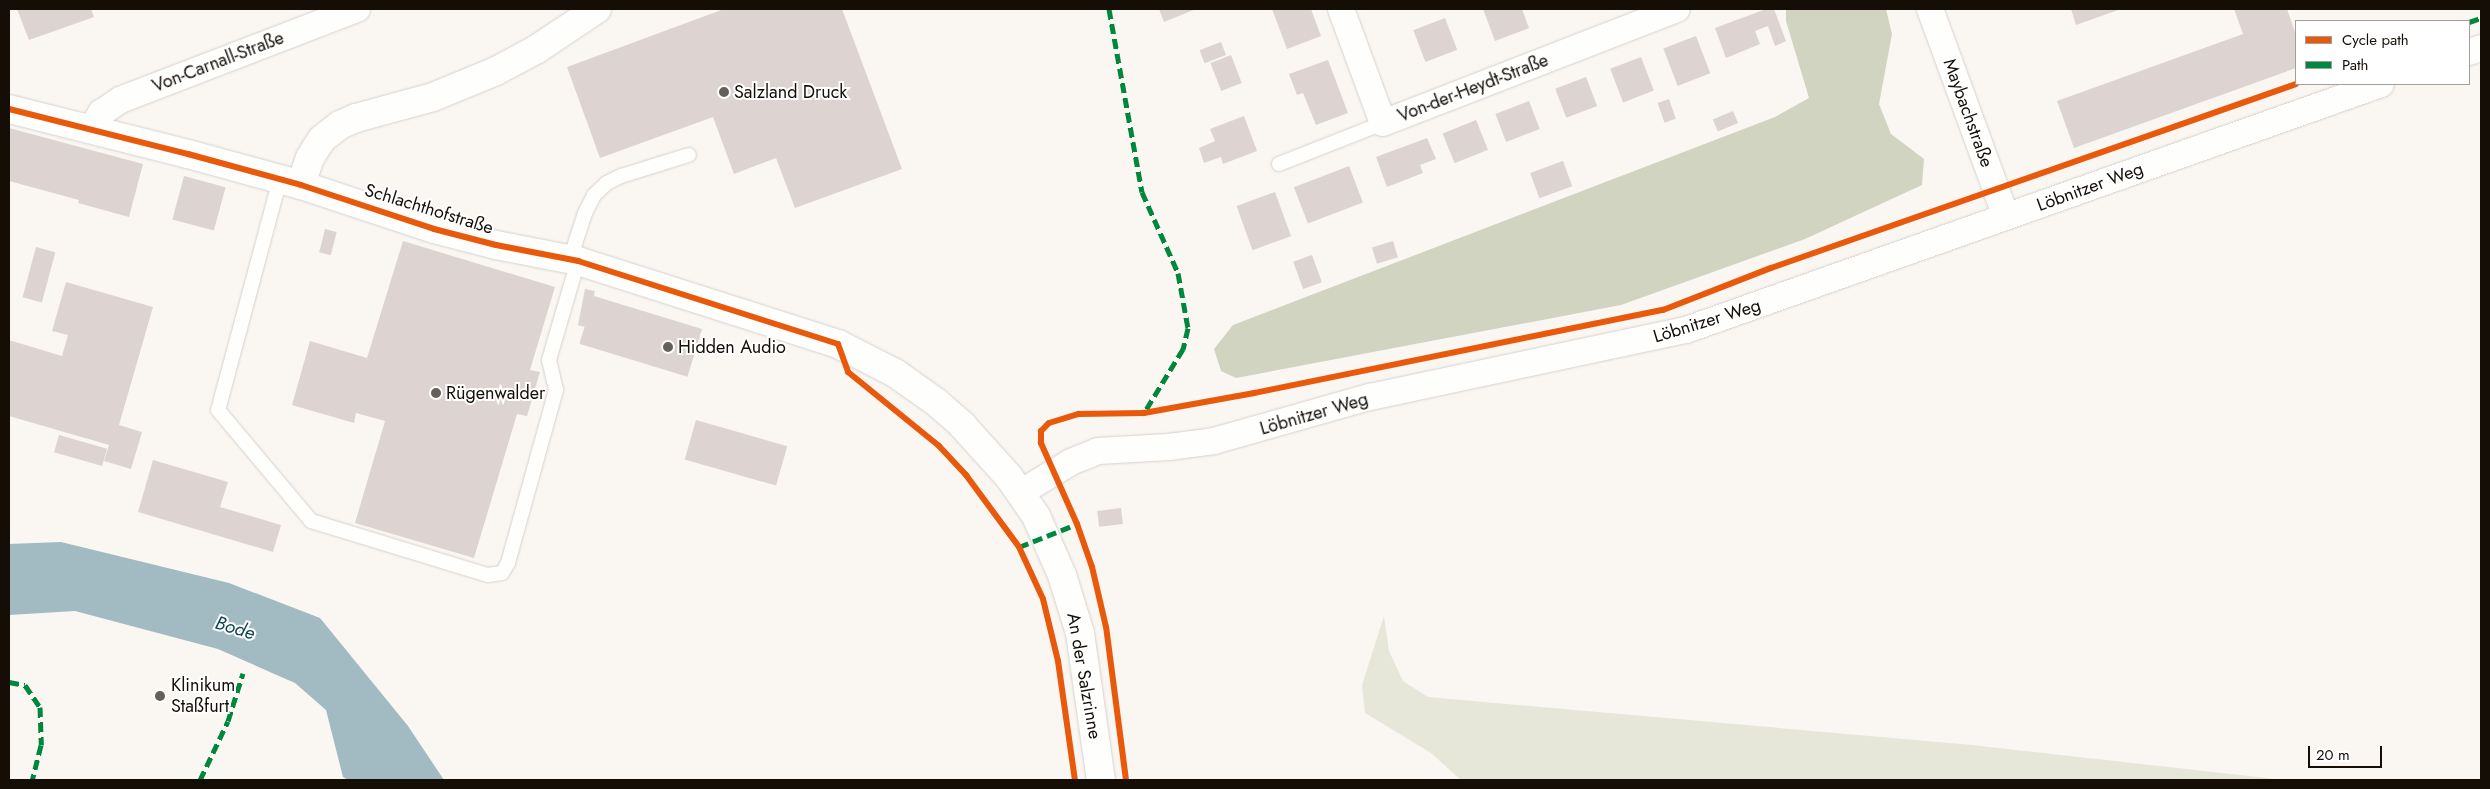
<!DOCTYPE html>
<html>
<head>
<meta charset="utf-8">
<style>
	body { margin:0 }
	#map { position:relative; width:2490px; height:789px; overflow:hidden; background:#faf6f2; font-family:Jost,sans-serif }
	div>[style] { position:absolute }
	.green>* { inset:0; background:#e6e7d9 }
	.forest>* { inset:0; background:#d2d4c2 }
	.water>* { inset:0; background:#a2bac2 }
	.building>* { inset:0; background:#ddd4d2; transform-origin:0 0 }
	.roads { filter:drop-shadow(0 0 1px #d7d1cc) drop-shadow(0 0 1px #d7d1cc) }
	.service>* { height:14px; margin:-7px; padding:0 7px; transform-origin:7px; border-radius:7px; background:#fefefd }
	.minor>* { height:26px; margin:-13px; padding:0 13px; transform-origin:13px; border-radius:13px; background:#fefefd }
	.tertiary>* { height:28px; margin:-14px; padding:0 14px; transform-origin:14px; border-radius:14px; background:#fefefd }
	.quiet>* { height:5px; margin-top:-2.5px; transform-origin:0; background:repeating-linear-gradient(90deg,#00873e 0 10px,transparent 0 15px) }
	.cycleway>* { height:6px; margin:-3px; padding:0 3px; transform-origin:3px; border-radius:3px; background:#e8590c }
	.dots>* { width:14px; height:14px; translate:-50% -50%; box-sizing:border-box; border:2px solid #fff; border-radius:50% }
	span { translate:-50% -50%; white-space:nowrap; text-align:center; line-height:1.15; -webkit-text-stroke:4px #fff; paint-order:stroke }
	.street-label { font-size:18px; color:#140e07 }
	.poi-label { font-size:18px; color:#140e07 }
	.left { translate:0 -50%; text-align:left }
	.water-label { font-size:19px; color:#0c4451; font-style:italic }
	.frame { position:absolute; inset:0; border:10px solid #140e07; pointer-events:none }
	.legend { position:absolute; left:2295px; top:20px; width:175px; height:65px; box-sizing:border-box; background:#fff; border:1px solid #a19f9c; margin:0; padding:6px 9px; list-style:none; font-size:15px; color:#140e07 }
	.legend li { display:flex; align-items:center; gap:10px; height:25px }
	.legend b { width:25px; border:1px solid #a19f9c }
	.scale { position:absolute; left:2308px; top:746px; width:74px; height:22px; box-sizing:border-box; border:2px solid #140e07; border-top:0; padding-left:6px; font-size:15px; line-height:18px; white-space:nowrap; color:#140e07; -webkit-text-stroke:4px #fff; paint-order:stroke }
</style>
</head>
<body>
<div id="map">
	<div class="green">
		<i style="clip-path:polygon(1384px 616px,1389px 651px,1403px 681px,1428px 697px,1972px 745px,2284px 780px,1461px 780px,1431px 753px,1365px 713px,1362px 685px)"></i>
	</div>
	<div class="forest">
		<i style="clip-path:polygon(1786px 9px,1886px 9px,1892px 34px,1879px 104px,1891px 134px,1924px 159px,1922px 185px,1805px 239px,1621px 305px,1236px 378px,1221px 371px,1214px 349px,1233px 325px,1775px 117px,1809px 98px,1786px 21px)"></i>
	</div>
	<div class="water">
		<i style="clip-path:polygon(61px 542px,229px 583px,320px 618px,408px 726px,444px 780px,348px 780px,343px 777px,326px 710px,295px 683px,218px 649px,75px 611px,9px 615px,9px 544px)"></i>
	</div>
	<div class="building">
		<i style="clip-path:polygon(17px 9px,91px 9px,94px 17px,29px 40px)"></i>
		<i style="clip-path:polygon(724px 9px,842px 9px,902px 169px,795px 208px,776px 158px,734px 174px,713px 117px,600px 158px,567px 67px)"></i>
		<i style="clip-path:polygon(1159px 9px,1196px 9px,1164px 22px)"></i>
		<i style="clip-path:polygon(1272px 9px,1311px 9px,1321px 36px,1287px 49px)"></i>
		<i style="clip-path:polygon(1483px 9px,1522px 9px,1529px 28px,1495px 41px)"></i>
		<i style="clip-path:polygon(1766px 9px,1774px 9px,1786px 41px,1775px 46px,1768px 26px,1755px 31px,1760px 44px,1726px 58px,1715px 28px)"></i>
		<i style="clip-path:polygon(2071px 9px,2121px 9px,2076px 25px)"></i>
		<i style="clip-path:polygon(2234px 9px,2287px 9px,2296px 35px,2296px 68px,2074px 148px,2057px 101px,2243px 34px)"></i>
		<i style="left:1445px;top:18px;width:34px;height:34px;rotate:69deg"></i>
		<i style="left:1696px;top:36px;width:40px;height:35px;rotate:69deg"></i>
		<i style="left:1221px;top:42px;width:14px;height:23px;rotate:69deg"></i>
		<i style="left:1231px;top:55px;width:30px;height:22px;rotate:69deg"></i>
		<i style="left:1641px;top:57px;width:36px;height:33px;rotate:69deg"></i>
		<i style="clip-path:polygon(1328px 60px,1348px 113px,1316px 125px,1303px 93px,1297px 95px,1289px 74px)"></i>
		<i style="left:1586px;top:77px;width:31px;height:33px;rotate:69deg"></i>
		<i style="left:1669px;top:99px;width:21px;height:12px;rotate:71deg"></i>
		<i style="left:1529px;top:101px;width:30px;height:36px;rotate:69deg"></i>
		<i style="left:1733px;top:111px;width:13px;height:22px;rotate:67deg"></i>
		<i style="clip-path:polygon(1244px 116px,1257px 151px,1223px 164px,1221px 157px,1204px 163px,1199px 148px,1215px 141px,1210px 129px)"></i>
		<i style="left:1476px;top:120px;width:32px;height:36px;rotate:68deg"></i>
		<i style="clip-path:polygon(9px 128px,143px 164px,129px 217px,78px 203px,79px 200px,9px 181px)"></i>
		<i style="clip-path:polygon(1427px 138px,1436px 159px,1420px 165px,1423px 173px,1387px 187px,1376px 157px)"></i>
		<i style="left:1563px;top:161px;width:27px;height:35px;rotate:70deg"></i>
		<i style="left:1349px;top:166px;width:39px;height:59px;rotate:69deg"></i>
		<i style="left:184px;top:176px;width:43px;height:45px;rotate:15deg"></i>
		<i style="left:1275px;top:192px;width:47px;height:41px;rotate:70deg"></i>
		<i style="left:325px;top:229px;width:12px;height:24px;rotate:14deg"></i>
		<i style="clip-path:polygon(403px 241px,555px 287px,530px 370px,540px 372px,527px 416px,517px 414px,474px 558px,355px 523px,385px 421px,356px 413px,354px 423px,292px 405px,310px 341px,367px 358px)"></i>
		<i style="left:1393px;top:241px;width:17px;height:22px;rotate:73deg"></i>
		<i style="left:36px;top:247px;width:20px;height:52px;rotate:15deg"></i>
		<i style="left:1312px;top:255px;width:29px;height:20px;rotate:70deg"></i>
		<i style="clip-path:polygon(66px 282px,153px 307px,119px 425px,142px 432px,131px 469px,104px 461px,109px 445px,9px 416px,9px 340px,62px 356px,68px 335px,52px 331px)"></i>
		<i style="left:585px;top:289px;width:10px;height:37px;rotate:11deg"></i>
		<i style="left:594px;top:296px;width:113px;height:50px;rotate:17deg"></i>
		<i style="left:696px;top:420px;width:95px;height:41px;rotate:16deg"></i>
		<i style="left:59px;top:435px;width:50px;height:18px;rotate:16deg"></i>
		<i style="clip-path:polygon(153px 460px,228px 482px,220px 507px,281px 525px,273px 552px,138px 512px)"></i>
		<i style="left:1121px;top:508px;width:16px;height:24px;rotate:83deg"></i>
	</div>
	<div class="roads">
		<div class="service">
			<i style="left:1279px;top:164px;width:112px;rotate:-21.5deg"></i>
			<i style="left:280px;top:179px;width:239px;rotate:105deg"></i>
			<i style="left:218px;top:410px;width:145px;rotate:50deg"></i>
			<i style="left:311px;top:521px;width:185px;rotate:17deg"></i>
			<i style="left:488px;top:575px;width:14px;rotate:-8deg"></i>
			<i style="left:502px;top:573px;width:12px;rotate:-59deg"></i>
			<i style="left:508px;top:563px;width:180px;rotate:-74.5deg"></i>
			<i style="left:556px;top:390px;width:31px;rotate:-103deg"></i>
			<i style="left:549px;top:360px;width:103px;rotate:-73.7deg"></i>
			<i style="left:570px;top:259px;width:48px;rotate:-71.9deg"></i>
			<i style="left:585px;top:213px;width:20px;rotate:-63deg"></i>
			<i style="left:594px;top:195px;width:18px;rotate:-43deg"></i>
			<i style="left:607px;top:183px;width:16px;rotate:-27deg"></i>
			<i style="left:621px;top:176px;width:71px;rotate:-17.2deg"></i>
		</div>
		<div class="minor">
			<i style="left:1341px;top:9px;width:121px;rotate:69.8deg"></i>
			<i style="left:1383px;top:123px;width:315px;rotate:-21.2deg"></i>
			<i style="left:1930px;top:9px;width:221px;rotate:69.9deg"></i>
			<i style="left:2469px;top:52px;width:13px;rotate:-18deg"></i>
			<i style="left:91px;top:130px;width:20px;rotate:-60deg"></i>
			<i style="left:101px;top:113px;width:23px;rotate:-34deg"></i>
			<i style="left:120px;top:100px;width:254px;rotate:-21deg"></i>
			<i style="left:1020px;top:493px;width:60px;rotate:-31.3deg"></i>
			<i style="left:1071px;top:462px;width:29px;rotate:-22deg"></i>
			<i style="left:1098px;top:451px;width:71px;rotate:-3.2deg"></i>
			<i style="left:1169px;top:447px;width:45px;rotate:-7.6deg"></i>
			<i style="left:1214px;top:441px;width:162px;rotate:-15.8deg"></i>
			<i style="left:1370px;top:397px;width:323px;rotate:-12deg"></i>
			<i style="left:1686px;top:330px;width:737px;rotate:-19.49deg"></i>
		</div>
		<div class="tertiary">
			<i style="left:9px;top:109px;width:185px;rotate:14.1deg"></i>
			<i style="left:188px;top:154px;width:117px;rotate:15.3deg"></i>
			<i style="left:301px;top:185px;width:140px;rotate:18.3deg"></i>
			<i style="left:434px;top:229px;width:64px;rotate:14.5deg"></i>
			<i style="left:496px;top:245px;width:84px;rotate:11deg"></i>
			<i style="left:578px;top:261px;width:273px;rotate:17.7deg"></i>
			<i style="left:838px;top:344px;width:64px;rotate:27deg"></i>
			<i style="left:895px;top:373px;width:50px;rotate:35.3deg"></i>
			<i style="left:936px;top:402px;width:35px;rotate:41deg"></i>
			<i style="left:962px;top:425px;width:70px;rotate:47.9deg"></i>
			<i style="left:1009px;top:477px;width:47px;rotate:55.3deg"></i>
			<i style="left:1036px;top:516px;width:64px;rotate:66.2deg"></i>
			<i style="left:1062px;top:575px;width:61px;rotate:72.8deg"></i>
			<i style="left:1080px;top:633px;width:148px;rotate:81.9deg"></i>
			<i style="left:301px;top:185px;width:28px;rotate:-72deg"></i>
			<i style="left:310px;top:158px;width:12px;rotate:-59deg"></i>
			<i style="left:316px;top:148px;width:11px;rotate:-56deg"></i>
			<i style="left:322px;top:139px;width:23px;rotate:-38deg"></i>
			<i style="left:340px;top:125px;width:17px;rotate:-24deg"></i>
			<i style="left:356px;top:118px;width:80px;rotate:-15.3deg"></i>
			<i style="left:433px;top:97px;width:68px;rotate:-22.4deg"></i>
			<i style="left:496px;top:71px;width:47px;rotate:-28.2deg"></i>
			<i style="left:537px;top:49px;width:72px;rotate:-33.7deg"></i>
		</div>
	</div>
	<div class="quiet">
		<i style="left:1109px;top:9px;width:186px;rotate:79.8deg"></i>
		<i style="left:1142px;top:192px;width:89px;rotate:66deg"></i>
		<i style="left:1178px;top:273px;width:56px;rotate:79.7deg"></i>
		<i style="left:1188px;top:328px;width:22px;rotate:103deg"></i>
		<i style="left:1183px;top:349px;width:75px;rotate:121.4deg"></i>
		<i style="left:2469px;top:22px;width:13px;rotate:-18deg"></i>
		<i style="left:1019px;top:547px;width:62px;rotate:-21.6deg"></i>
		<i style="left:9px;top:682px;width:16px;rotate:11deg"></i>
		<i style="left:25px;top:685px;width:27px;rotate:56deg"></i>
		<i style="left:40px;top:707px;width:38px;rotate:88deg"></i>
		<i style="left:41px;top:745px;width:36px;rotate:104deg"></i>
		<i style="left:200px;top:780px;width:65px;rotate:-64.6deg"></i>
		<i style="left:228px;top:721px;width:50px;rotate:-72.6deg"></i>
	</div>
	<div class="cycleway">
		<i style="left:9px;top:109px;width:185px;rotate:14.1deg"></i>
		<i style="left:188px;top:154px;width:117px;rotate:15.3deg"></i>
		<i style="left:301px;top:185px;width:140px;rotate:18.3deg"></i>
		<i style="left:434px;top:229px;width:64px;rotate:14.5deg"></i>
		<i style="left:496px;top:245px;width:84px;rotate:11deg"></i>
		<i style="left:578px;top:261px;width:273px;rotate:17.7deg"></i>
		<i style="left:838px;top:344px;width:30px;rotate:70deg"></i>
		<i style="left:848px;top:372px;width:117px;rotate:39.1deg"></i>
		<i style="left:939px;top:446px;width:40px;rotate:47deg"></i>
		<i style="left:966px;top:475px;width:89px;rotate:53.6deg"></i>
		<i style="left:1019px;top:547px;width:57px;rotate:65.2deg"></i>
		<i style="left:1043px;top:599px;width:64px;rotate:76.4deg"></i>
		<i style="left:1058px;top:661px;width:120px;rotate:81.9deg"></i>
		<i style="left:1126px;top:780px;width:154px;rotate:-97.4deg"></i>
		<i style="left:1106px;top:627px;width:62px;rotate:-103.1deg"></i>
		<i style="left:1092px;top:567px;width:46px;rotate:-109.2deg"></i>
		<i style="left:1077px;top:524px;width:89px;rotate:-114deg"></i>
		<i style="left:1041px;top:443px;width:12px;rotate:-90deg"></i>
		<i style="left:1041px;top:431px;width:11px;rotate:-45deg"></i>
		<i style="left:1049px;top:423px;width:31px;rotate:-17deg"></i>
		<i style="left:1079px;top:414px;width:65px;rotate:-0.9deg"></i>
		<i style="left:1144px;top:413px;width:112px;rotate:-10.3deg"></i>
		<i style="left:1254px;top:393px;width:417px;rotate:-11.5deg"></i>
		<i style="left:1663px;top:310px;width:116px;rotate:-21.3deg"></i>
		<i style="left:1771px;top:268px;width:556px;rotate:-19.31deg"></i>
	</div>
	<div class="dots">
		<i style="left:724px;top:92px;background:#645f59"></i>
		<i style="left:668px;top:347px;background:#645f59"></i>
		<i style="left:436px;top:393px;background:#645f59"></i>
		<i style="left:160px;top:696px;background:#645f59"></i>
	</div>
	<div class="street-label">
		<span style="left:218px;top:62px;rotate:-21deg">Von-Carnall-Straße</span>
		<span style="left:1473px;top:88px;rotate:-21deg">Von-der-Heydt-Straße</span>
		<span style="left:1968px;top:113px;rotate:70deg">Maybachstraße</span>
		<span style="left:2090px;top:187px;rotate:-20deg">Löbnitzer Weg</span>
		<span style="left:429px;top:209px;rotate:17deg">Schlachthofstraße</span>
		<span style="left:1707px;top:321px;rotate:-17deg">Löbnitzer Weg</span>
		<span style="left:1314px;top:414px;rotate:-16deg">Löbnitzer Weg</span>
		<span style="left:1084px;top:676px;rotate:80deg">An der Salzrinne</span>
	</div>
	<div class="poi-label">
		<span class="left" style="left:734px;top:92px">Salzland Druck</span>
		<span class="left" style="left:678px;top:347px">Hidden Audio</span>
		<span class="left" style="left:446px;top:393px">Rügenwalder</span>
		<span class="left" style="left:171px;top:696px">Klinikum<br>Staßfurt</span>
	</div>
	<div class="water-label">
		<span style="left:235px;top:628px;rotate:17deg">Bode</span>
	</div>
	<div class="frame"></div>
	<ul class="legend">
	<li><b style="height:6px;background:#e8590c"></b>Cycle path</li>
	<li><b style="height:6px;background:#00873e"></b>Path</li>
	</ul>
	<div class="scale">20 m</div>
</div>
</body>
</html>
